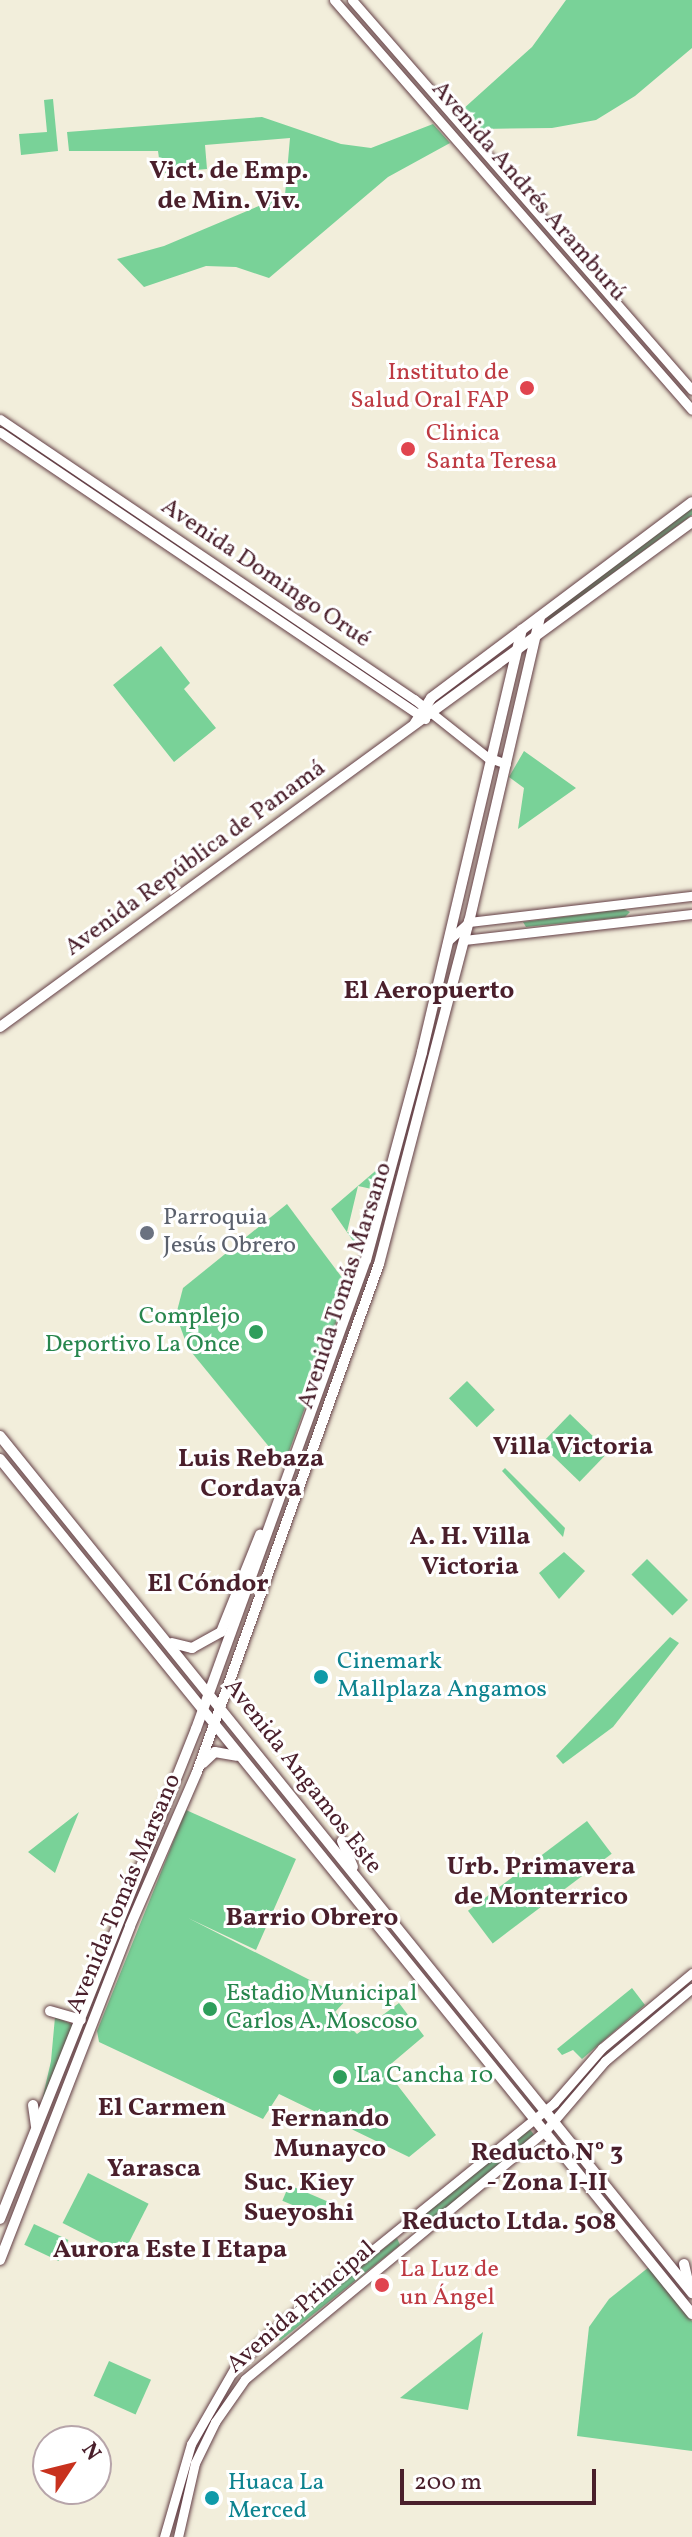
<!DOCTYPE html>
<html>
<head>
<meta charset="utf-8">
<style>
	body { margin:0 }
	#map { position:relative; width:692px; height:2537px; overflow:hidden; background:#f2eedb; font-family:Vollkorn,serif }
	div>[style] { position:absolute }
	.green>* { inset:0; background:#79d298; transform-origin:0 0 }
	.roads { filter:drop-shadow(0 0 2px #633e45) drop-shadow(0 0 2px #633e45) }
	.secondary>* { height:9px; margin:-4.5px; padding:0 4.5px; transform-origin:4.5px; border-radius:4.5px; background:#fff }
	.primary>* { height:10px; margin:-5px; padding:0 5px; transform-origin:5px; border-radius:5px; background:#fff }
	.dots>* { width:22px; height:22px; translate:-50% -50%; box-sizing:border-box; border:4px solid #fff; border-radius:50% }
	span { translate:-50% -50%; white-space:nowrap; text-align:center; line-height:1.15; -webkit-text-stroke:6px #fff; paint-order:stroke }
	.street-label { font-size:24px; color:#4a1f2b }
	.health-label { font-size:24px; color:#be3a42 }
	.right { translate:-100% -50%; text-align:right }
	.left { translate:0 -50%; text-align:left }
	.worship-label { font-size:24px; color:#5b616d }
	.leisure-label { font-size:24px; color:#27864d }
	.culture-label { font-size:24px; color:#0d838f }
	.neighbourhood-label { font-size:26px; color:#4a1f2b; font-weight:700 }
	.north { position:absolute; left:32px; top:2425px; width:80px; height:80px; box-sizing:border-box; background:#fff; border:2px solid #b7a5aa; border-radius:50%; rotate:55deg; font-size:22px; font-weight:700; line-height:32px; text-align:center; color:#4a1f2b }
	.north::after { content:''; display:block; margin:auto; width:28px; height:36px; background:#c8321e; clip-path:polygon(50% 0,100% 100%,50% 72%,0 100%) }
	.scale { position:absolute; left:400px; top:2469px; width:196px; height:36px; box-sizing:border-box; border:4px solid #4a1f2b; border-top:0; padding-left:10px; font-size:24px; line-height:28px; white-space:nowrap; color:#4a1f2b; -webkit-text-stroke:6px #fff; paint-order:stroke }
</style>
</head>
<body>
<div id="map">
	<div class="green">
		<i style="clip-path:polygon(566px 0,692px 0,692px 48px,635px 96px,596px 120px,552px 128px,479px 129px,462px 110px,532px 47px)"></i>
		<i style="clip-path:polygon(53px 99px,58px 151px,21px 155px,19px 134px,47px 132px,44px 100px)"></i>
		<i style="clip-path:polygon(262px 117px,341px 144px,371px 148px,433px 124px,450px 143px,388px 177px,269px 278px,236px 267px,206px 266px,144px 287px,117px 259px,164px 246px,285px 195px,290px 138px,205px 145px,207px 169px,161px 173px,158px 151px,69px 151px,67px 132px)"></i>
		<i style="clip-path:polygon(692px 506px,692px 515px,549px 620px,546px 617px)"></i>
		<i style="clip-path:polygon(161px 646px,190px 683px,184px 689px,216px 728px,174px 762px,113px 685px)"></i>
		<i style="clip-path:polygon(524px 751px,576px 788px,518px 829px,524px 788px,509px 777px)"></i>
		<i style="clip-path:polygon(624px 909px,630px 912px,625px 917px,526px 927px,523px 922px)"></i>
		<i style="clip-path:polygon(380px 1167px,385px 1170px,381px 1191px,358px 1186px,347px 1232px,368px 1238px,360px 1251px,331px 1209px)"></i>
		<i style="clip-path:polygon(287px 1204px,349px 1287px,284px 1465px,188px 1348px,176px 1315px,183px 1288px)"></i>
		<i style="left:467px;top:1381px;width:40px;height:25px;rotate:46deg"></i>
		<i style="left:570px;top:1414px;width:54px;height:42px;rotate:44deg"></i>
		<i style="clip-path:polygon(505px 1468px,565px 1528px,563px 1537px,502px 1471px)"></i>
		<i style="clip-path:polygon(564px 1552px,585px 1571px,559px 1599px,539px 1573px)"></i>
		<i style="left:647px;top:1559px;width:58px;height:22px;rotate:45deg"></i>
		<i style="clip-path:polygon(670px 1637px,679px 1643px,613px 1727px,563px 1764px,556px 1756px)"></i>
		<i style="clip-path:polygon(186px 1810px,296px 1859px,256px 1950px,188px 1918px,347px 1999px,335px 2012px,357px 2034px,399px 2003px,424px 2036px,385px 2069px,436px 2135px,409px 2157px,279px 2094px,263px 2119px,99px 2042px,97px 2031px)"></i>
		<i style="clip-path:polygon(79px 1812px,66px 1844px,55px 1873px,28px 1852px)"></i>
		<i style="left:587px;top:1821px;width:41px;height:149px;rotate:53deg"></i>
		<i style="clip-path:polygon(632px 1988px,645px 2005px,582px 2059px,573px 2050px,562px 2055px,557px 2049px)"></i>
		<i style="clip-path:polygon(55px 2017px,74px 2025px,40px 2109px,51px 2061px)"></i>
		<i style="clip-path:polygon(528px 2127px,535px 2136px,416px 2232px,410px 2225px)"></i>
		<i style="left:88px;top:2173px;width:68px;height:56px;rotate:27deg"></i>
		<i style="left:289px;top:2185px;width:56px;height:17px;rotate:23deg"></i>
		<i style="left:34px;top:2224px;width:38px;height:23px;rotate:25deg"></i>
		<i style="clip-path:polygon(397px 2238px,400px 2245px,280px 2341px,275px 2334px)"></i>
		<i style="clip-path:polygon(649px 2267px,692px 2321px,692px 2451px,577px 2436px,589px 2327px,609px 2299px)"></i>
		<i style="clip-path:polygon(483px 2332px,468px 2410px,400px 2398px)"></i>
		<i style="left:109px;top:2361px;width:46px;height:38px;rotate:24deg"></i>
	</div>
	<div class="roads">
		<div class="secondary">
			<i style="left:334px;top:0;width:544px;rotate:48.87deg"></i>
			<i style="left:352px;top:0;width:517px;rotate:48.92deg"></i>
			<i style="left:0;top:419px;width:500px;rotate:34.1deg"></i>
			<i style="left:414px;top:699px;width:93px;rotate:38.5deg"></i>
			<i style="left:487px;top:757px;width:20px;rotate:20deg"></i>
			<i style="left:0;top:432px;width:513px;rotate:34.03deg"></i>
			<i style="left:449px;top:940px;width:27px;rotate:-42deg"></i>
			<i style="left:469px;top:922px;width:225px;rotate:-6.7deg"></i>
			<i style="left:464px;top:940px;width:229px;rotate:-6.5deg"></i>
			<i style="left:164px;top:2537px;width:97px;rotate:-73.8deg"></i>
			<i style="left:191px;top:2444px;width:86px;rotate:-60.2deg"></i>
			<i style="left:234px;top:2369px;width:49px;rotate:-45deg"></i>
			<i style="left:269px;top:2334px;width:367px;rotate:-39deg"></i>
			<i style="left:554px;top:2103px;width:73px;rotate:-48.9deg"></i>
			<i style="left:602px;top:2048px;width:117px;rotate:-39.8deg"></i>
			<i style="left:178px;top:2537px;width:76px;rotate:-77.1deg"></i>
			<i style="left:195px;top:2463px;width:46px;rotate:-64deg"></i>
			<i style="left:215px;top:2422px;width:52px;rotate:-55.1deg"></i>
			<i style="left:245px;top:2379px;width:391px;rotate:-39.6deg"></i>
			<i style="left:546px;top:2130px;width:91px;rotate:-49.5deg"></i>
			<i style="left:605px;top:2061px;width:114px;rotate:-40deg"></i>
		</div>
		<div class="primary">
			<i style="left:415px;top:723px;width:30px;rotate:-57deg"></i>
			<i style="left:431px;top:698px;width:326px;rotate:-36.9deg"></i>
			<i style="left:0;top:1027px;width:857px;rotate:-36.12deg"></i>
			<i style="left:0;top:1436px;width:1102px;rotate:51.08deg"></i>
			<i style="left:0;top:1459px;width:1100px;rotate:51.01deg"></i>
			<i style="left:172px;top:1643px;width:21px;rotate:14deg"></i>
			<i style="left:192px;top:1648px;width:33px;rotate:-29deg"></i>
			<i style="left:221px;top:1632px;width:105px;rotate:-68.1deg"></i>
			<i style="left:203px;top:1763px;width:16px;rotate:-43deg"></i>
			<i style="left:215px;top:1752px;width:22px;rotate:10deg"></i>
			<i style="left:342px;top:1841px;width:28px;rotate:67deg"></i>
			<i style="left:50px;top:2011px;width:32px;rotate:16deg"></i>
			<i style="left:33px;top:2105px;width:21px;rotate:82deg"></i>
			<i style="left:0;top:2219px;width:528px;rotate:-68.2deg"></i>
			<i style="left:196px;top:1729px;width:499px;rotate:-70.1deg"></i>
			<i style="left:366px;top:1260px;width:215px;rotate:-74.9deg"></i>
			<i style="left:422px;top:1052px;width:434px;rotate:-76.7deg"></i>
			<i style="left:0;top:2260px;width:358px;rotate:-68.7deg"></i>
			<i style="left:130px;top:1926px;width:168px;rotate:-66.5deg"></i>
			<i style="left:197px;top:1772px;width:540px;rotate:-70.29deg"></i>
			<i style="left:379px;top:1264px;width:354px;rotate:-75.3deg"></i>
			<i style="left:469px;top:922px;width:313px;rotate:-76.9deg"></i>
			<i style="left:684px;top:2264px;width:22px;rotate:77deg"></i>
		</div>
	</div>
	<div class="dots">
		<i style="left:527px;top:388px;background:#e0444e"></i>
		<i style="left:408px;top:449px;background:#e0444e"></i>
		<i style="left:147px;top:1233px;background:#6b7280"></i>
		<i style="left:256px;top:1332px;background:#2e9e5b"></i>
		<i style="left:321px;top:1677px;background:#0f9aa8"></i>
		<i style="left:210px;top:2009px;background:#2e9e5b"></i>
		<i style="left:340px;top:2077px;background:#2e9e5b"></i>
		<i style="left:382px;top:2285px;background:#e0444e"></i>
		<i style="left:212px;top:2498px;background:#0f9aa8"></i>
	</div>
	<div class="street-label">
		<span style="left:528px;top:192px;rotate:49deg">Avenida Andrés Aramburú</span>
		<span style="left:265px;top:574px;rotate:34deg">Avenida Domingo Orué</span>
		<span style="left:196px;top:859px;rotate:-36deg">Avenida República de Panamá</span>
		<span style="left:346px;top:1286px;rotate:-72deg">Avenida Tomás Marsano</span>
		<span style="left:302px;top:1777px;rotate:52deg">Avenida Angamos Este</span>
		<span style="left:125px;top:1894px;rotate:-67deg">Avenida Tomás Marsano</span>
		<span style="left:302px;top:2308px;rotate:-41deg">Avenida Principal</span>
	</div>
	<div class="health-label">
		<span class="right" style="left:509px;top:388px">Instituto de<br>Salud Oral FAP</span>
		<span class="left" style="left:426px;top:449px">Clinica<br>Santa Teresa</span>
		<span class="left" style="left:400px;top:2285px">La Luz de<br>un Ángel</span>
	</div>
	<div class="worship-label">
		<span class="left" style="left:163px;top:1233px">Parroquia<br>Jesús Obrero</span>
	</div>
	<div class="leisure-label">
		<span class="right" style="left:240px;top:1332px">Complejo<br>Deportivo La Once</span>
		<span class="left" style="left:226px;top:2009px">Estadio Municipal<br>Carlos A. Moscoso</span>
		<span class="left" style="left:356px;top:2077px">La Cancha 10</span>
	</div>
	<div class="culture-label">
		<span class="left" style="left:337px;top:1677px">Cinemark<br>Mallplaza Angamos</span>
		<span class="left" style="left:228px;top:2498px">Huaca La<br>Merced</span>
	</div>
	<div class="neighbourhood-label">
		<span style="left:229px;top:187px">Vict. de Emp.<br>de Min. Viv.</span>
		<span style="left:429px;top:992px">El Aeropuerto</span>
		<span style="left:573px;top:1448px">Villa Victoria</span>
		<span style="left:251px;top:1475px">Luis Rebaza<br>Cordava</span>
		<span style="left:470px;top:1553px">A. H. Villa<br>Victoria</span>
		<span style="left:208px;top:1585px">El Cóndor</span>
		<span style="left:541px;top:1883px">Urb. Primavera<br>de Monterrico</span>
		<span style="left:312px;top:1919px">Barrio Obrero</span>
		<span style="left:162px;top:2109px">El Carmen</span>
		<span style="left:330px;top:2135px">Fernando<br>Munayco</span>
		<span style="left:547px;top:2169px">Reducto N° 3<br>- Zona I-II</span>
		<span style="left:154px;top:2170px">Yarasca</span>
		<span style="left:299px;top:2199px">Suc. Kiey<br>Sueyoshi</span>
		<span style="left:509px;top:2223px">Reducto Ltda. 508</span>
		<span style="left:170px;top:2251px">Aurora Este I Etapa</span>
	</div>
	<div class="north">N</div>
	<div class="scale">200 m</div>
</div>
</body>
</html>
